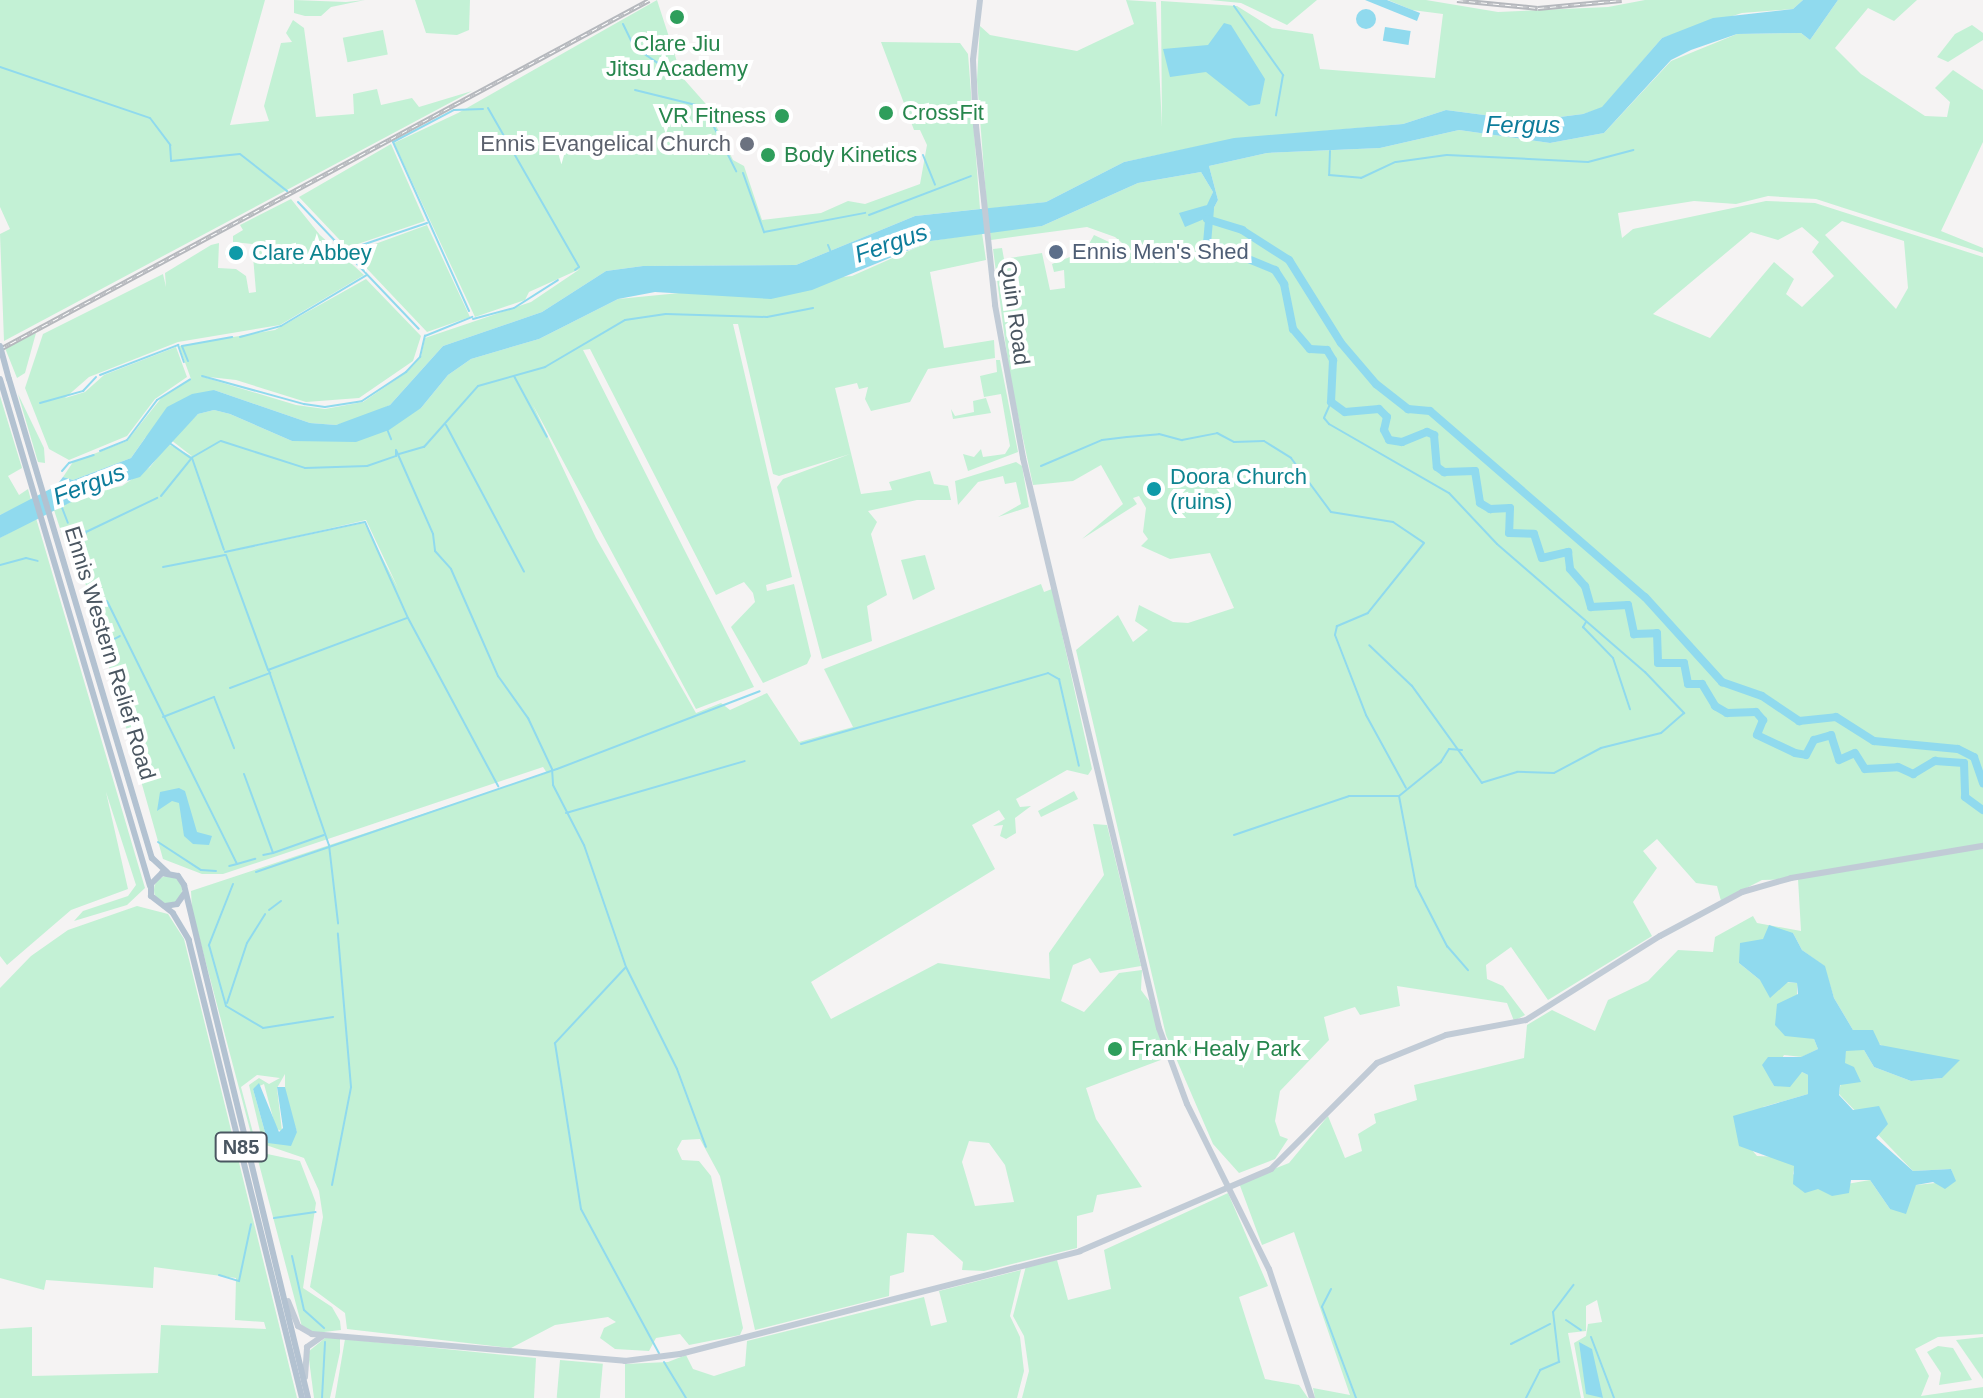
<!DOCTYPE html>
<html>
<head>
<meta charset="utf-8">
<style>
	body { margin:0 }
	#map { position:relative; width:1983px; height:1398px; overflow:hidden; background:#f5f3f3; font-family:Arial,sans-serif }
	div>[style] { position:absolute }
	.green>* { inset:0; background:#c3f1d5; transform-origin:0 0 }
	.round { border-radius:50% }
	.water>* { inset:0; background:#90daee; transform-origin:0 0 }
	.stream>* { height:2px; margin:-1px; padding:0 1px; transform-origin:1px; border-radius:1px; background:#90daee }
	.river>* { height:8px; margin:-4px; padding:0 4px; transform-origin:4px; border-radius:4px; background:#90daee }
	.secondary>* { height:6px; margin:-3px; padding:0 3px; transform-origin:3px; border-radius:3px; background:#c1cbd6 }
	.primary>* { height:6px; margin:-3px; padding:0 3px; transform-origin:3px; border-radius:3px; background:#b3c2d1 }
	.rail>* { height:5px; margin-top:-2.5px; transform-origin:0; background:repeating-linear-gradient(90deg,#fff 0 6px,#b5b8bd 0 12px); box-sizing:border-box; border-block:2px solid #b5b8bd }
	.primary-bridge>* { height:6px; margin:-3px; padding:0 3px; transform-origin:3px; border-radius:3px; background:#b3c2d1 }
	.dots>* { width:22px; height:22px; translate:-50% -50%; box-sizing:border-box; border:4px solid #fff; border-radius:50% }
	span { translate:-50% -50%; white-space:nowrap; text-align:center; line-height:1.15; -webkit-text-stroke:8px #fff; paint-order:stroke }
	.shield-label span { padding:2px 6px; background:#fff; border:2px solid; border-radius:6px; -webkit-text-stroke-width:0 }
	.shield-label { font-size:20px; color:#4a5661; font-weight:700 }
	.leisure-label { font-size:22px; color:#27864d }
	.left { translate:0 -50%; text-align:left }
	.right { translate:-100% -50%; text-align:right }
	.worship-label { font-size:22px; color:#5b616d }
	.service-label { font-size:22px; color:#4e5e75 }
	.culture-label { font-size:22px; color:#0d838f }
	.street-label { font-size:22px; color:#4a5661 }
	.water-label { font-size:24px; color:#0c7c9b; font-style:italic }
</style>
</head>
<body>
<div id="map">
	<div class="green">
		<i style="clip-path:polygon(0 0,265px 0,230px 125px,269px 121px,264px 106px,281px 43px,292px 42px,286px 33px,293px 20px,304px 28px,316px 117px,354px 114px,353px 94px,377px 89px,381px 105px,412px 98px,419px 107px,472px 91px,4px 341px,0 234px,10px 229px,0 207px)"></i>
		<i style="clip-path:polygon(294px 0,346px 2px,365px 0,331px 7px,321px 16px,305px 16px,294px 13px)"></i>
		<i style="clip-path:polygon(415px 0,470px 0,469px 30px,457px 35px,426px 33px)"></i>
		<i style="clip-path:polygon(657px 0,682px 77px,705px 103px,733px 160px,744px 166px,762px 220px,821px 213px,848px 201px,865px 204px,920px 184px,927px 145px,920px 130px,914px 130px,881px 42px,960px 43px,968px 54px,980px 209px,915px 216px,796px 265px,643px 266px,606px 271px,542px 312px,443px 346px,390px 405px,365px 417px,336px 425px,310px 423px,214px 390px,145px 438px,131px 458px,73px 480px,63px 477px,73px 462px,127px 441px,162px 397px,191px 379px,179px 346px,275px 330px,366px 279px,421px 336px,413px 361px,359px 398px,306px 402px,236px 380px,200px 376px,296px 405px,325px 409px,363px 402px,407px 372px,421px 357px,425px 338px,531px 302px,580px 269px,529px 292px,525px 300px,475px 317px,394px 143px,458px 113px)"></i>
		<i style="clip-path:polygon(1126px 0,1156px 2px,1162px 127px,1161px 1px,1237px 6px,1272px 28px,1313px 34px,1320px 69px,1435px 78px,1443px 14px,1412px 10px,1388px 0,1426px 0,1498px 12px,1608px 7px,1645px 0,1803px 0,1793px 9px,1742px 13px,1662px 38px,1602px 108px,1583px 114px,1529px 121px,1446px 110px,1403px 124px,1234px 139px,1124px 162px,1046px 202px,987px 209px,977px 80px,980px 26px,990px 35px,1077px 51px,1134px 24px)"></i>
		<i style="clip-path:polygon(1210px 0,1317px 0,1287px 25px,1241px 3px)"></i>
		<i style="clip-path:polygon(evenodd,1838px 0,1917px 0,1894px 21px,1868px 8px,1835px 48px,1861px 74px,1925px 116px,1947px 117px,1950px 102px,1935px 88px,1953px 70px,1983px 90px,1983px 142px,1941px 231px,1983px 248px,1983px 253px,1816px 199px,1768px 196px,1736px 204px,1694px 201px,1618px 213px,1622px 238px,1633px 229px,1766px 201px,1815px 203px,1983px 257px,1983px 1334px,1938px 1337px,1915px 1349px,1929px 1376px,1921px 1396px,1983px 1387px,1983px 1398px,1584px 1398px,1574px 1343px,1586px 1336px,1588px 1324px,1602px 1322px,1597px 1300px,1586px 1306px,1586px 1331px,1568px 1333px,1581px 1398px,1315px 1398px,1313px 1388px,1350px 1395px,1294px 1232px,1262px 1245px,1239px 1183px,1289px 1163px,1328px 1116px,1345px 1158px,1362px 1151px,1358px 1134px,1376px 1123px,1374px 1114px,1417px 1100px,1414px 1085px,1524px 1058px,1527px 1025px,1552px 1010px,1595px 1031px,1608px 1000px,1648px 981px,1678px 950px,1713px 952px,1715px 937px,1753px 916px,1757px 923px,1801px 931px,1798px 879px,1762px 880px,1721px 901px,1717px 886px,1696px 883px,1657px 839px,1643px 851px,1657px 868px,1633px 902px,1652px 936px,1548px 1000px,1511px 947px,1486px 965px,1487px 979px,1503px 986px,1525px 1015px,1514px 1021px,1507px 1003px,1397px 986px,1400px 1006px,1360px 1015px,1355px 1007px,1324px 1017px,1329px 1040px,1280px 1091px,1275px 1121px,1280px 1136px,1288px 1139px,1275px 1159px,1239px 1173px,1213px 1144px,1166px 1035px,1076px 650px,1118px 615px,1133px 642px,1148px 630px,1135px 621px,1139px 605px,1173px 622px,1188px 623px,1234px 608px,1210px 553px,1170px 559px,1141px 546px,1148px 539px,1143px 532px,1146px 508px,1139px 496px,1133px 498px,1137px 504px,1082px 539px,1123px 504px,1101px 465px,1073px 481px,1033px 485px,1010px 378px,993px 249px,1002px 248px,1004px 259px,1042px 253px,1050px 290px,1065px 288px,1064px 270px,1054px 272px,1052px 264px,1085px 251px,1094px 235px,1135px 254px,1115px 237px,1087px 227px,991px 240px,990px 231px,1042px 226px,1138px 183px,1201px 172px,1213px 192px,1208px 205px,1187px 212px,1191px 222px,1209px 217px,1218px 200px,1209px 166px,1267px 153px,1380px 148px,1459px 130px,1550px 143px,1604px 133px,1671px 61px,1737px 34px,1801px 33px,1810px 40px,1838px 0,1842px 221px,1904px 241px,1908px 288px,1896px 309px,1825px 235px,1842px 221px,1838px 0,1802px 227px,1819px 242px,1812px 252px,1834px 276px,1802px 307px,1786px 294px,1794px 279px,1774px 262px,1710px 338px,1653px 314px,1751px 232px,1778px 240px,1802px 227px,1838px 0,1793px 933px,1802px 950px,1824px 966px,1834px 998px,1853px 1030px,1942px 1078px,1911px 1081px,1874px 1067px,1864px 1050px,1846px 1050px,1839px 1094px,1913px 1171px,1951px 1169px,1955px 1181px,1916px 1185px,1890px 1209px,1870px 1180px,1818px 1189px,1793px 1174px,1795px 1166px,1780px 1157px,1757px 1156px,1752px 1150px,1763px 1107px,1808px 1094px,1808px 1075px,1802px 1072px,1774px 1086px,1770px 1078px,1784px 1055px,1802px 1057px,1818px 1049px,1814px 1039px,1797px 1035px,1797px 983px,1760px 980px,1739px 963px,1763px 939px,1793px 933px)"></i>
		<i style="clip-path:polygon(1972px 25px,1983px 33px,1983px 40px,1948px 62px,1937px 57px,1955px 34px)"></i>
		<i style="left:383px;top:30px;width:25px;height:41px;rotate:79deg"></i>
		<i style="clip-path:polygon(391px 144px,425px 221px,352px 246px,356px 251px,427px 225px,470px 317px,427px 332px,299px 197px)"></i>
		<i style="clip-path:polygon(291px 199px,320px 235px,364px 275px,280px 325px,178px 342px,89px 377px,65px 398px,85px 392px,104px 375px,176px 347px,187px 377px,155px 399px,127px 436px,69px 460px,49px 449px,25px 388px,43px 334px,163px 274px,166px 287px,165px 273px,211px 245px,219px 243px,218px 268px,236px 269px,246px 276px,249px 293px,256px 292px,252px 244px,233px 242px,233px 236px,243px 230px,240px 225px)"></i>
		<i style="clip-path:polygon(evenodd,982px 233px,986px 260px,930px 272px,944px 348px,994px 340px,995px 358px,928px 369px,910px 402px,871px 411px,865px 399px,868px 387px,859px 389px,857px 383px,835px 388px,861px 494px,892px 490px,889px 482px,930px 471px,934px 484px,948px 486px,951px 500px,917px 500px,868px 511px,877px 522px,871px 534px,887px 595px,867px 606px,872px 641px,822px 659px,777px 487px,783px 479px,850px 454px,779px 476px,773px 474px,738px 324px,733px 324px,792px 577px,766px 585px,767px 591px,794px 584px,811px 656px,807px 664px,763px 683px,731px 627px,755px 602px,753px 593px,744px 582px,716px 595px,590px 349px,583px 350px,754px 687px,696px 709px,533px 405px,596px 538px,696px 713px,721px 703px,730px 710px,767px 693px,799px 742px,853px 727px,824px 669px,1041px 584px,1044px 592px,1052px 589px,1092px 769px,1088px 775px,1067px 770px,1016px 799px,1020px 807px,1031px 806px,1015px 818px,1016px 833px,1006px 839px,1000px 836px,1003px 825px,993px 826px,1005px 819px,999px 810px,972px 825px,995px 869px,811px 982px,831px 1019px,938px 963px,1050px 979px,1049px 953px,1104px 875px,1093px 824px,1107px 825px,1141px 966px,1100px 973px,1090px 958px,1073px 965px,1061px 1001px,1084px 1012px,1119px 973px,1142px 970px,1141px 990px,1150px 1002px,1166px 1058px,1086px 1088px,1096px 1119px,1142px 1187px,1097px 1195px,1093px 1212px,1077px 1216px,1077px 1248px,984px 1271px,962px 1270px,963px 1262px,933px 1235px,907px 1233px,904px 1272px,890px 1276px,889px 1296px,755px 1330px,720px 1176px,700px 1139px,682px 1140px,677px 1149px,682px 1160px,699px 1161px,711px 1176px,743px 1328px,740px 1335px,689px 1345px,680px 1334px,656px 1338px,649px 1351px,615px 1349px,600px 1338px,604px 1328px,616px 1322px,608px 1317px,555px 1325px,511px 1348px,347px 1329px,345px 1313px,310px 1287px,323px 1217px,319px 1191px,304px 1158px,263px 1144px,249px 1085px,259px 1078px,269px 1084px,280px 1078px,257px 1075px,241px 1087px,258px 1152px,300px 1161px,316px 1203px,303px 1288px,332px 1307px,340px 1321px,341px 1330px,315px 1333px,302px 1327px,192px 910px,191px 891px,547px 773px,543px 767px,223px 874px,202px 874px,163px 859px,74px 543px,66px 547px,54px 510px,91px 492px,122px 486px,150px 467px,168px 444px,193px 457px,171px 440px,198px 414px,214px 410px,230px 414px,292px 441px,421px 408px,448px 375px,471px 359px,539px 339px,618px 299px,852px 276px,931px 241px,982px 233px,366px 520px,398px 588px,364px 523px,228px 552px,366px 520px,982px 233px,285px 1074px,285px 1099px,297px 1132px,268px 1143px,253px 1089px,264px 1084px,276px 1129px,282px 1131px,277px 1088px,285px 1074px,982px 233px,969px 1141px,989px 1143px,1005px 1165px,1014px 1202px,975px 1206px,962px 1162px,969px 1141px)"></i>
		<i class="round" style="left:225px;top:243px;width:20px;height:20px"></i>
		<i style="clip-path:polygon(36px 333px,25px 373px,17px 378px,5px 348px)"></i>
		<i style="clip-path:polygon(996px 360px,1000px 360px,1018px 452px,968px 471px,963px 454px,974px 457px,981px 449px,983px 457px,1005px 454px,1010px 446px,1001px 394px,984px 397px,980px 376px,997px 372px)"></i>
		<i style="clip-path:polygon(18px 394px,44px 448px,45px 463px,38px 462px)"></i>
		<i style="clip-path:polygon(0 396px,22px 468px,8px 476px,19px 495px,28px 489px,31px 500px,0 515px)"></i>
		<i style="clip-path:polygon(986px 398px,991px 413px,953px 419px,951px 409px,955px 416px,974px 412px,973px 401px)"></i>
		<i style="clip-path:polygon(1016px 462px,1022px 466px,1029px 507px,998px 517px,1021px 504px,1016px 482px,1005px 484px,1003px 476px,978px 482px,958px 505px,955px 481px)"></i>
		<i style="clip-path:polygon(36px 518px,145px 888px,127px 905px,74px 921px,83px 911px,128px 896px,136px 885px,106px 792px,128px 889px,71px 910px,7px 965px,0 956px,0 538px)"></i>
		<i style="clip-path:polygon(925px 555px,935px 589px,913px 600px,901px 560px)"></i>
		<i style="clip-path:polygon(1074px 791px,1078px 799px,1041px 817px,1038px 811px)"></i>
		<i class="round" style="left:154px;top:876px;width:28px;height:28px"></i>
		<i style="clip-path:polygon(137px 906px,168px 914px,184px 939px,297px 1398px,0 1398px,0 1329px,32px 1327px,32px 1376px,158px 1373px,161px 1325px,266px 1329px,264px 1322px,235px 1320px,236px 1278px,154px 1267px,153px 1288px,46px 1280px,44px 1290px,0 1278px,0 988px,31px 956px,68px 930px)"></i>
		<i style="clip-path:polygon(1228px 1193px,1268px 1286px,1239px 1297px,1265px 1379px,1299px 1385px,1308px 1398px,1022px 1398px,1029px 1371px,1024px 1336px,1013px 1316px,1026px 1266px,1057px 1260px,1068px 1300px,1111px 1289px,1104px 1250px)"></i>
		<i style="clip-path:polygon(1021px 1270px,1010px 1316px,1020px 1337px,1024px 1371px,1017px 1398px,625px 1398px,625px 1364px,668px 1362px,686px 1355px,693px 1369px,714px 1376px,745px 1366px,747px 1341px,924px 1297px,931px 1326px,947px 1322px,939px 1291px)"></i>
		<i style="clip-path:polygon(1983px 1337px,1983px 1379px,1956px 1340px)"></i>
		<i style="clip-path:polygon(325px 1338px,340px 1338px,340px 1352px,330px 1398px,314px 1398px,308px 1352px)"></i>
		<i style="clip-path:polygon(345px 1339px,536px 1358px,534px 1398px,335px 1398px)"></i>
		<i style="clip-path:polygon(1938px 1346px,1953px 1348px,1972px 1380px,1939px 1385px,1941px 1373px,1927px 1352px)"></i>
		<i style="left:560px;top:1360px;width:43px;height:38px;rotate:5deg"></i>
	</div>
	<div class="water">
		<i style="clip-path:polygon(1365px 0,1387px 0,1420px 13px,1417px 21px)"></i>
		<i style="clip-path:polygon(1803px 0,1838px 0,1810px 40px,1801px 33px,1737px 34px,1691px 50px,1671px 60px,1604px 133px,1550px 143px,1459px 130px,1380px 148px,1267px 153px,1209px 166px,1218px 200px,1209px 217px,1185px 227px,1179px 213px,1207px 205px,1213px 192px,1201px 172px,1138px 183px,1042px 226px,931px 241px,812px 290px,771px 299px,655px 292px,618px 299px,539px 339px,471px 359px,448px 375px,421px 408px,389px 430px,356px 442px,292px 441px,230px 414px,214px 410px,198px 414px,140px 477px,91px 492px,0 538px,0 515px,56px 486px,63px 477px,73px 480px,131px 458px,167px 407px,192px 394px,214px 390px,310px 423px,336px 425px,390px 405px,443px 346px,542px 312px,606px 271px,643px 266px,796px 265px,915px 216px,1046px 202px,1124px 162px,1234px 138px,1403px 124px,1446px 110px,1529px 121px,1583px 114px,1602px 107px,1662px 38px,1713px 18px,1793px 9px)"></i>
		<i class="round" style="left:1356px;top:9px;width:20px;height:20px"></i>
		<i style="clip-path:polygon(1224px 23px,1231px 25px,1265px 79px,1260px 104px,1249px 106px,1206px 72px,1170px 77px,1163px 49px,1208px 45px)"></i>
		<i style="left:1385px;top:27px;width:26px;height:14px;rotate:9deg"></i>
		<i style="clip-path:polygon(179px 788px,185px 791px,197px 832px,212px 836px,209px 845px,193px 844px,184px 836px,179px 803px,172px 801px,157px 811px,160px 792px)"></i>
		<i style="clip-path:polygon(1769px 925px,1793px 933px,1802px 950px,1825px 966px,1834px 998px,1853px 1030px,1873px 1030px,1880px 1045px,1960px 1060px,1942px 1078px,1911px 1081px,1874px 1067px,1864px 1050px,1846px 1051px,1845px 1063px,1854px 1067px,1861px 1082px,1840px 1085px,1839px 1095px,1853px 1110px,1879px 1106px,1888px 1124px,1876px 1138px,1913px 1171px,1951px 1169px,1956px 1181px,1945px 1189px,1933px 1182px,1916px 1185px,1906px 1214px,1890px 1209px,1870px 1180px,1851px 1180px,1849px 1193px,1832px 1196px,1818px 1189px,1805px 1193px,1793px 1184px,1794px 1166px,1739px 1146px,1733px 1116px,1808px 1094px,1808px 1075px,1802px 1072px,1790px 1087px,1774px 1086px,1762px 1065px,1768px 1057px,1801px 1057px,1818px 1049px,1814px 1039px,1785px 1036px,1775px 1025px,1777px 1004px,1798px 994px,1797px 983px,1788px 982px,1770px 998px,1760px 980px,1739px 963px,1740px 943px,1763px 939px)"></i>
		<i style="clip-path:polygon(259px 1083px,279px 1132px,283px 1128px,277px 1087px,285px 1087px,297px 1132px,291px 1146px,268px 1143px,253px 1089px)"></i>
		<i style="clip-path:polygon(1579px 1342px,1592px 1349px,1603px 1398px,1586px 1394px)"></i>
	</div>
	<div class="stream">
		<i style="left:1234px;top:6px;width:85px;rotate:54.6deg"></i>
		<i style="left:1283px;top:75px;width:41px;rotate:99.9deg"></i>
		<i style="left:623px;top:24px;width:25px;rotate:64deg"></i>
		<i style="left:634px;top:47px;width:40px;rotate:34deg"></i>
		<i style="left:0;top:67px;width:158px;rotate:18.8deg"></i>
		<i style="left:150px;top:118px;width:34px;rotate:53deg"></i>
		<i style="left:170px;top:145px;width:16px;rotate:86deg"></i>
		<i style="left:171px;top:161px;width:69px;rotate:-5.8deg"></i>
		<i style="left:240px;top:154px;width:60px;rotate:38.2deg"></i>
		<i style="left:635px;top:90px;width:71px;rotate:13.8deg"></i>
		<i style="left:704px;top:107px;width:72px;rotate:63.4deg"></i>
		<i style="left:488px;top:108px;width:183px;rotate:60.2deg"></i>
		<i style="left:579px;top:267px;width:5px;rotate:143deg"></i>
		<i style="left:1330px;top:151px;width:24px;rotate:92deg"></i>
		<i style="left:1329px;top:175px;width:32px;rotate:5deg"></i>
		<i style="left:1361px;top:178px;width:38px;rotate:-25deg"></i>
		<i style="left:1396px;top:162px;width:51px;rotate:-7.8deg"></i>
		<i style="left:1447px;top:155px;width:141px;rotate:2.8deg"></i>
		<i style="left:1588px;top:162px;width:47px;rotate:-14.9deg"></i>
		<i style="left:923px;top:155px;width:32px;rotate:68deg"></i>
		<i style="left:743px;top:173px;width:63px;rotate:70.4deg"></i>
		<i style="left:764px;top:232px;width:103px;rotate:-10.7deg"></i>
		<i style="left:298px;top:202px;width:175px;rotate:46.4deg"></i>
		<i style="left:869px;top:215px;width:109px;rotate:-20.9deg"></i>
		<i style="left:828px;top:245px;width:11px;rotate:68deg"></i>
		<i style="left:356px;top:247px;width:75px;rotate:-18.7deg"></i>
		<i style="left:469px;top:311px;width:185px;rotate:-114.2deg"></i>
		<i style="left:393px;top:142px;width:69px;rotate:-27.7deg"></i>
		<i style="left:454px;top:110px;width:29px;rotate:-2deg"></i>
		<i style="left:473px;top:319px;width:42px;rotate:-15deg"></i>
		<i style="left:514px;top:308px;width:52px;rotate:-32.5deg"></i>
		<i style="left:240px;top:337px;width:42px;rotate:-15deg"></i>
		<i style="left:281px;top:326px;width:100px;rotate:-30.7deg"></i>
		<i style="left:188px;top:361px;width:16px;rotate:-112deg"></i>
		<i style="left:182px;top:346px;width:51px;rotate:-10.2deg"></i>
		<i style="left:100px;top:375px;width:84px;rotate:-21deg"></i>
		<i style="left:178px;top:345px;width:18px;rotate:71deg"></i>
		<i style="left:202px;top:376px;width:106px;rotate:15.4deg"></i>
		<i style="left:304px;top:404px;width:21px;rotate:8deg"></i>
		<i style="left:325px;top:407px;width:37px;rotate:-9deg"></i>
		<i style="left:362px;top:401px;width:53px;rotate:-33.4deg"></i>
		<i style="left:406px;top:372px;width:21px;rotate:-47deg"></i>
		<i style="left:420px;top:357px;width:22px;rotate:-77deg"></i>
		<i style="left:425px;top:336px;width:51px;rotate:-22deg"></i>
		<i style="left:514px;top:376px;width:69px;rotate:61.6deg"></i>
		<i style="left:1331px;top:402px;width:17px;rotate:114deg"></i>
		<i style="left:1324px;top:418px;width:8px;rotate:50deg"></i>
		<i style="left:1329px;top:424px;width:138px;rotate:29.9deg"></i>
		<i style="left:1449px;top:493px;width:70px;rotate:46.7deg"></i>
		<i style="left:1497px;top:544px;width:196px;rotate:40.9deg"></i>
		<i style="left:1645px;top:672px;width:57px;rotate:46.4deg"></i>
		<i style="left:1684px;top:713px;width:30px;rotate:139deg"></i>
		<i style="left:1661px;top:733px;width:62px;rotate:166deg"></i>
		<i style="left:1601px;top:748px;width:53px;rotate:152deg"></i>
		<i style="left:1554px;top:773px;width:37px;rotate:-178deg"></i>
		<i style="left:1517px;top:772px;width:37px;rotate:163deg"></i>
		<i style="left:1482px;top:783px;width:120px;rotate:-125.8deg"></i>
		<i style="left:1412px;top:686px;width:59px;rotate:-136.4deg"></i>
		<i style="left:40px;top:403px;width:45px;rotate:-15.6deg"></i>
		<i style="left:83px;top:391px;width:19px;rotate:-47deg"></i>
		<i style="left:446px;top:425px;width:166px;rotate:62deg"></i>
		<i style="left:387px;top:429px;width:11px;rotate:68deg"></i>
		<i style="left:168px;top:442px;width:28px;rotate:35deg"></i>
		<i style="left:191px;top:458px;width:34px;rotate:-30deg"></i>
		<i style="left:221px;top:441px;width:88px;rotate:17.8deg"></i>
		<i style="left:305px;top:468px;width:62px;rotate:-1.8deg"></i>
		<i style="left:367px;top:466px;width:31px;rotate:-19deg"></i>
		<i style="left:396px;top:456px;width:5px;rotate:-90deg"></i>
		<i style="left:396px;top:450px;width:92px;rotate:66.2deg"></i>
		<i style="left:433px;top:534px;width:17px;rotate:83deg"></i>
		<i style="left:435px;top:551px;width:24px;rotate:48deg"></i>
		<i style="left:451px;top:569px;width:117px;rotate:66.3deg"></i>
		<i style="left:498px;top:676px;width:52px;rotate:54.5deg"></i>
		<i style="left:528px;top:718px;width:56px;rotate:64.8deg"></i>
		<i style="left:552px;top:769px;width:16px;rotate:86deg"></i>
		<i style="left:553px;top:785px;width:68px;rotate:62.7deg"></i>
		<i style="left:584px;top:845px;width:129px;rotate:71deg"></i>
		<i style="left:626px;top:967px;width:114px;rotate:63.4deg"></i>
		<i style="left:677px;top:1069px;width:83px;rotate:69.6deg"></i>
		<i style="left:100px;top:451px;width:29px;rotate:-22deg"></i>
		<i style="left:127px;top:440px;width:50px;rotate:-53.1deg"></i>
		<i style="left:157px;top:400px;width:39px;rotate:-32deg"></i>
		<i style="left:399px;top:454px;width:26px;rotate:-16deg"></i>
		<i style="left:424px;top:447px;width:81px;rotate:-48.5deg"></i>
		<i style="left:478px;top:386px;width:70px;rotate:-15.8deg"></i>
		<i style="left:545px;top:367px;width:93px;rotate:-30.4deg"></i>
		<i style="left:625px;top:320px;width:41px;rotate:-8.3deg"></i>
		<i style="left:666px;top:314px;width:101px;rotate:1.7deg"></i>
		<i style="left:767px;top:317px;width:47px;rotate:-11.1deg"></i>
		<i style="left:192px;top:458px;width:97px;rotate:70.8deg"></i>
		<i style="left:1041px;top:466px;width:66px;rotate:-23.1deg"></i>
		<i style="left:1102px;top:440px;width:25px;rotate:-7deg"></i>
		<i style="left:1127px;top:437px;width:32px;rotate:-5deg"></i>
		<i style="left:1159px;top:434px;width:24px;rotate:15deg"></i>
		<i style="left:1182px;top:440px;width:36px;rotate:-11deg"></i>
		<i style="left:1217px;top:433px;width:19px;rotate:28deg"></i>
		<i style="left:1234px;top:442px;width:30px;rotate:-2deg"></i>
		<i style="left:1264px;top:441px;width:32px;rotate:32deg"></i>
		<i style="left:1291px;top:458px;width:67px;rotate:53.5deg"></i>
		<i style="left:1331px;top:512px;width:63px;rotate:9.2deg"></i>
		<i style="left:1393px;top:522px;width:37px;rotate:34deg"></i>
		<i style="left:1424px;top:543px;width:90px;rotate:128.7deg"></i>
		<i style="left:1368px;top:613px;width:34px;rotate:157deg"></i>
		<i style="left:1337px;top:626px;width:9px;rotate:103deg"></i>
		<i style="left:1335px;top:635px;width:86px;rotate:68.8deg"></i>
		<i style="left:1366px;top:715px;width:83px;rotate:61.3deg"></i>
		<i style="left:62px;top:471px;width:11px;rotate:-49deg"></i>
		<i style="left:69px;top:463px;width:26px;rotate:-18deg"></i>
		<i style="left:161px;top:496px;width:48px;rotate:-51deg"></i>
		<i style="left:61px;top:505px;width:19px;rotate:69deg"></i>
		<i style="left:72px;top:529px;width:20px;rotate:60deg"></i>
		<i style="left:82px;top:546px;width:15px;rotate:-74deg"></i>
		<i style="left:86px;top:532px;width:79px;rotate:-25.6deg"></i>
		<i style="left:225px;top:552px;width:143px;rotate:-12.1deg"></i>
		<i style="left:365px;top:522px;width:105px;rotate:65.9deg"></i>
		<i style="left:408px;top:618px;width:191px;rotate:61.8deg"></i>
		<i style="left:226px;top:555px;width:122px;rotate:69.9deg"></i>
		<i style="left:268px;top:670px;width:148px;rotate:-20.5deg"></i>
		<i style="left:0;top:565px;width:27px;rotate:-15deg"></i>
		<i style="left:26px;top:558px;width:12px;rotate:14deg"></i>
		<i style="left:163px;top:567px;width:63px;rotate:-11deg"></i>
		<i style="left:107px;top:601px;width:293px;rotate:63.7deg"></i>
		<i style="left:237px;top:864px;width:8px;rotate:166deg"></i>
		<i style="left:1586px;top:622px;width:6px;rotate:121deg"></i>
		<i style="left:1583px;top:627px;width:43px;rotate:45.9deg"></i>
		<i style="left:1613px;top:658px;width:54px;rotate:71.6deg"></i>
		<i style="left:103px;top:645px;width:19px;rotate:-28deg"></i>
		<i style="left:269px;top:671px;width:184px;rotate:71deg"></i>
		<i style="left:329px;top:845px;width:79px;rotate:83.4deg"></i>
		<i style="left:230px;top:688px;width:43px;rotate:-20.6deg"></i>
		<i style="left:163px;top:717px;width:55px;rotate:-21.4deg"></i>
		<i style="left:214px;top:697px;width:55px;rotate:68.6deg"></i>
		<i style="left:801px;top:744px;width:257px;rotate:-16deg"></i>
		<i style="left:1048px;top:673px;width:13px;rotate:29deg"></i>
		<i style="left:1059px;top:679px;width:89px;rotate:77.1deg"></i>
		<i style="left:1462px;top:750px;width:13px;rotate:-176deg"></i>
		<i style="left:1449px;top:749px;width:15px;rotate:122deg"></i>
		<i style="left:1441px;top:762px;width:54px;rotate:141deg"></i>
		<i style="left:1399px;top:796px;width:92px;rotate:79.3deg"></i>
		<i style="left:1416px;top:886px;width:68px;rotate:62.7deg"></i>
		<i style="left:1447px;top:946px;width:32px;rotate:49deg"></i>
		<i style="left:244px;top:774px;width:84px;rotate:69.8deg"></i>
		<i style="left:273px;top:853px;width:10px;rotate:169deg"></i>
		<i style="left:566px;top:813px;width:186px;rotate:-16.2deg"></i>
		<i style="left:1234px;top:835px;width:121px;rotate:-18.7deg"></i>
		<i style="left:1349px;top:796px;width:49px"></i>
		<i style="left:158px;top:842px;width:51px;rotate:33.1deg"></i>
		<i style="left:201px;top:870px;width:15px;rotate:4deg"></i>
		<i style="left:273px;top:853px;width:54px;rotate:-19.4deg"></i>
		<i style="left:237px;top:864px;width:19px;rotate:-16deg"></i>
		<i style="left:256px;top:872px;width:318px;rotate:-18.9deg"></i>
		<i style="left:557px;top:769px;width:217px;rotate:-21deg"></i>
		<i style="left:233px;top:884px;width:66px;rotate:111.5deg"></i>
		<i style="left:209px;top:945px;width:63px;rotate:74.4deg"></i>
		<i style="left:226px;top:1006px;width:43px;rotate:30.7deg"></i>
		<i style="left:263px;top:1028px;width:71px;rotate:-8.9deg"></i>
		<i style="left:269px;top:910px;width:15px;rotate:-37deg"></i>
		<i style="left:625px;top:968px;width:103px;rotate:133deg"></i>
		<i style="left:555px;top:1043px;width:168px;rotate:81.1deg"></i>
		<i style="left:581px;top:1209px;width:164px;rotate:61.6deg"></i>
		<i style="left:227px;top:1003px;width:63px;rotate:-71.6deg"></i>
		<i style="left:247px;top:943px;width:34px;rotate:-58deg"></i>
		<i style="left:332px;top:1185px;width:100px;rotate:-79deg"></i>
		<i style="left:351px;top:1087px;width:154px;rotate:-94.9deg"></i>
		<i style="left:274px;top:1218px;width:42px;rotate:-8.1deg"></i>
		<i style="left:292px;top:1256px;width:55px;rotate:77.5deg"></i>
		<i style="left:304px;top:1310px;width:27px;rotate:42deg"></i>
		<i style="left:219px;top:1275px;width:21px;rotate:17deg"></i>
		<i style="left:239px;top:1281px;width:58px;rotate:-78.1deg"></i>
		<i style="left:1331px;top:1289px;width:20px;rotate:117deg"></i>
		<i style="left:1322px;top:1307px;width:97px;rotate:69.5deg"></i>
		<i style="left:1566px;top:1320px;width:18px;rotate:34deg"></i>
		<i style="left:1591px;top:1337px;width:65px;rotate:69.3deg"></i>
		<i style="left:1511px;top:1344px;width:44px;rotate:-27.1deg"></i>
		<i style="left:664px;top:1362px;width:42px;rotate:58.6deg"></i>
		<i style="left:322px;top:1398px;width:56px;rotate:-86.9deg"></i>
		<i style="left:1526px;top:1398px;width:31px;rotate:-63deg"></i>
		<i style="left:1540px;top:1370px;width:21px;rotate:-23deg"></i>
		<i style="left:1559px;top:1362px;width:50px;rotate:-96.8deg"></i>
		<i style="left:1553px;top:1312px;width:34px;rotate:-53deg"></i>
	</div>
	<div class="river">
		<i style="left:1210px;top:209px;width:33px;rotate:95deg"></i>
		<i style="left:1207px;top:242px;width:74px;rotate:22.4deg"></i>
		<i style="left:1275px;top:270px;width:17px;rotate:57deg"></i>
		<i style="left:1284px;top:284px;width:46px;rotate:78.7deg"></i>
		<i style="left:1293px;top:329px;width:26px;rotate:50deg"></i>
		<i style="left:1310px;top:349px;width:17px;rotate:3deg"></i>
		<i style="left:1327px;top:350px;width:12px;rotate:59deg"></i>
		<i style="left:1333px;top:360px;width:42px;rotate:92.7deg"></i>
		<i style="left:1331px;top:402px;width:17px;rotate:36deg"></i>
		<i style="left:1345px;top:412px;width:34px;rotate:-5deg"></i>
		<i style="left:1379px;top:409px;width:11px;rotate:45deg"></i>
		<i style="left:1387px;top:417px;width:13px;rotate:103deg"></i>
		<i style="left:1384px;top:430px;width:11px;rotate:63deg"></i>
		<i style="left:1389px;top:440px;width:13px;rotate:9deg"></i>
		<i style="left:1402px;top:442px;width:27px;rotate:-22deg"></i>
		<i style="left:1427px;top:432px;width:8px;rotate:23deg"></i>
		<i style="left:1434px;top:435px;width:32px;rotate:85deg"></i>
		<i style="left:1437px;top:467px;width:9px;rotate:36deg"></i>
		<i style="left:1444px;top:472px;width:31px;rotate:-2deg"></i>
		<i style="left:1475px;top:471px;width:32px;rotate:81deg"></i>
		<i style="left:1480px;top:503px;width:12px;rotate:31deg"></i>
		<i style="left:1490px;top:509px;width:20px;rotate:-3deg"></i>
		<i style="left:1510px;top:508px;width:25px;rotate:92deg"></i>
		<i style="left:1509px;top:533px;width:25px;rotate:2deg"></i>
		<i style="left:1534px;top:534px;width:25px;rotate:72deg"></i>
		<i style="left:1542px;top:558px;width:27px;rotate:-13deg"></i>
		<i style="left:1568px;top:552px;width:17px;rotate:83deg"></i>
		<i style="left:1570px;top:569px;width:23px;rotate:49deg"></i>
		<i style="left:1585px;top:586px;width:22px;rotate:74deg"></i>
		<i style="left:1591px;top:607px;width:37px;rotate:-3deg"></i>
		<i style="left:1628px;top:605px;width:30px;rotate:78deg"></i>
		<i style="left:1634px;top:634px;width:23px;rotate:-2deg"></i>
		<i style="left:1657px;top:633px;width:30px;rotate:88deg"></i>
		<i style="left:1658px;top:663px;width:26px"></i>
		<i style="left:1684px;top:663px;width:21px;rotate:79deg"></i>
		<i style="left:1688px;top:684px;width:14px"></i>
		<i style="left:1702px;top:684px;width:26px;rotate:59deg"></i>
		<i style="left:1715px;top:706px;width:14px;rotate:30deg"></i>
		<i style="left:1727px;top:713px;width:29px;rotate:-2deg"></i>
		<i style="left:1756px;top:712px;width:11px;rotate:49deg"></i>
		<i style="left:1763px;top:720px;width:16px;rotate:112deg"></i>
		<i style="left:1757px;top:735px;width:42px;rotate:25.3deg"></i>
		<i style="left:1795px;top:753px;width:11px;rotate:10deg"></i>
		<i style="left:1806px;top:755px;width:17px;rotate:-62deg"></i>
		<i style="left:1814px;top:740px;width:18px;rotate:-16deg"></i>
		<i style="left:1831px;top:735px;width:26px;rotate:72deg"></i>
		<i style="left:1839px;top:760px;width:17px;rotate:-24deg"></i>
		<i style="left:1855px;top:753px;width:19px;rotate:58deg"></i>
		<i style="left:1865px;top:769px;width:33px;rotate:-3deg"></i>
		<i style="left:1898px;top:767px;width:17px;rotate:25deg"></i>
		<i style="left:1913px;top:774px;width:26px;rotate:-31deg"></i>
		<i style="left:1935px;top:761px;width:29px;rotate:4deg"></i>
		<i style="left:1964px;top:763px;width:34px;rotate:88deg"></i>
		<i style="left:1965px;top:797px;width:22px;rotate:36deg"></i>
		<i style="left:1207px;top:219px;width:37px;rotate:17deg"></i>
		<i style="left:1242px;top:230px;width:56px;rotate:32.6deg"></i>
		<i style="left:1289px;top:260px;width:98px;rotate:57.9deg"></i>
		<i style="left:1341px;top:343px;width:54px;rotate:49.5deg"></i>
		<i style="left:1376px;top:384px;width:41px;rotate:38deg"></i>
		<i style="left:1408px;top:409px;width:22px;rotate:5deg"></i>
		<i style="left:1430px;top:411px;width:284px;rotate:40.9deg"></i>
		<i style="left:1645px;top:597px;width:115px;rotate:47.8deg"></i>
		<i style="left:1722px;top:682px;width:42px;rotate:19.3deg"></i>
		<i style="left:1762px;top:696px;width:45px;rotate:34deg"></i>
		<i style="left:1799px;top:721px;width:37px;rotate:-6deg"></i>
		<i style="left:1836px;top:717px;width:45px;rotate:32.3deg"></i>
		<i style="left:1874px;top:741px;width:84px;rotate:5.4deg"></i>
		<i style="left:1958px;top:749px;width:18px;rotate:27deg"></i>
		<i style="left:1974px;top:757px;width:28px;rotate:71deg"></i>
	</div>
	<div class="secondary">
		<i style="left:980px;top:0;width:60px;rotate:96.7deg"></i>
		<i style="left:973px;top:60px;width:66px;rotate:87.4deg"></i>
		<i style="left:976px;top:126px;width:180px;rotate:83.9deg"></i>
		<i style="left:995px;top:305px;width:156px;rotate:79.6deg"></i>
		<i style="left:1023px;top:458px;width:586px;rotate:76.58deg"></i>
		<i style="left:1159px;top:1028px;width:81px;rotate:69.8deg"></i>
		<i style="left:1187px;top:1104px;width:184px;rotate:63.6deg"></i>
		<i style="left:1269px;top:1269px;width:136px;rotate:71.6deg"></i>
		<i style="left:288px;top:1301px;width:27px;rotate:68deg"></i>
		<i style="left:298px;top:1326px;width:16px;rotate:30deg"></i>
		<i style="left:312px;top:1334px;width:314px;rotate:4.9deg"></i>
		<i style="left:625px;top:1361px;width:55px;rotate:-7.3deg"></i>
		<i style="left:680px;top:1354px;width:413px;rotate:-14.4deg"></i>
		<i style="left:1080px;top:1251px;width:208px;rotate:-23.2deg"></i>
		<i style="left:1271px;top:1169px;width:150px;rotate:-45deg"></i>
		<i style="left:1377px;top:1063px;width:74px;rotate:-22.1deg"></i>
		<i style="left:1446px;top:1035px;width:81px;rotate:-10.6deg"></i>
		<i style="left:1526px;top:1020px;width:158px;rotate:-32.1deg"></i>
		<i style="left:1660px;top:936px;width:93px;rotate:-28.2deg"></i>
		<i style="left:1742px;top:892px;width:51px;rotate:-15.9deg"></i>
		<i style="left:1791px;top:878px;width:195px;rotate:-9.5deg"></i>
		<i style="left:305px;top:1377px;width:30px;rotate:-86deg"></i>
		<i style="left:307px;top:1347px;width:19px;rotate:-35deg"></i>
	</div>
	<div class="primary">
		<i style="left:0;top:379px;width:529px;rotate:73.52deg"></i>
		<i style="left:9px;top:379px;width:500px;rotate:73.4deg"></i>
		<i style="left:152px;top:858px;width:21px;rotate:43deg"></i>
		<i style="left:165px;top:906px;width:12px;rotate:-9deg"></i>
		<i style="left:177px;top:904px;width:12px;rotate:-55deg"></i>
		<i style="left:302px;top:1398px;width:472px;rotate:-103.9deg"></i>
		<i style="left:189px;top:940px;width:31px;rotate:-121deg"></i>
		<i style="left:173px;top:913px;width:28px;rotate:-142deg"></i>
		<i style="left:151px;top:896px;width:12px;rotate:-90deg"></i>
		<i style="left:151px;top:884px;width:16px;rotate:-45deg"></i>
		<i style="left:162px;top:873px;width:16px;rotate:11deg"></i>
		<i style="left:178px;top:876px;width:11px;rotate:56deg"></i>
		<i style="left:184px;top:885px;width:528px;rotate:76.41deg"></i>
	</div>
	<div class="rail">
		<i style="left:1457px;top:0;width:81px;rotate:5.6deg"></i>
		<i style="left:1538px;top:8px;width:84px;rotate:-5.4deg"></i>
		<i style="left:0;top:349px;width:737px;rotate:-28.27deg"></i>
	</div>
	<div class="primary-bridge">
		<i style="left:0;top:346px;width:34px;rotate:75deg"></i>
	</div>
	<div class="dots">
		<i style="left:677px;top:17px;background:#2e9e5b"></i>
		<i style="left:886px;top:113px;background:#2e9e5b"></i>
		<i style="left:782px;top:116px;background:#2e9e5b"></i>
		<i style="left:747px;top:144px;background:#6b7280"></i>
		<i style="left:768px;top:155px;background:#2e9e5b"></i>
		<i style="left:1056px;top:252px;background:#5c6f8a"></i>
		<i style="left:236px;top:253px;background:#0f9aa8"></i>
		<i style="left:1154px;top:489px;background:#0f9aa8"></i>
		<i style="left:1115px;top:1049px;background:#2e9e5b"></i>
	</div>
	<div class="shield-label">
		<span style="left:241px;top:1147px">N85</span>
	</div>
	<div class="leisure-label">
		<span style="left:677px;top:56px">Clare Jiu<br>Jitsu Academy</span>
		<span class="left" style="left:902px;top:113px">CrossFit</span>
		<span class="right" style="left:766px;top:116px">VR Fitness</span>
		<span class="left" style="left:784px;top:155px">Body Kinetics</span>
		<span class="left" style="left:1131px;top:1049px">Frank Healy Park</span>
	</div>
	<div class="worship-label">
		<span class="right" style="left:731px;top:144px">Ennis Evangelical Church</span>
	</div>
	<div class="service-label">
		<span class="left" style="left:1072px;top:252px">Ennis Men's Shed</span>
	</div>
	<div class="culture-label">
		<span class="left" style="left:252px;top:253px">Clare Abbey</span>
		<span class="left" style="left:1170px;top:489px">Doora Church<br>(ruins)</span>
	</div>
	<div class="street-label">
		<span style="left:1015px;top:313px;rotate:82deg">Quin Road</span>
		<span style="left:110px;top:653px;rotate:73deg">Ennis Western Relief Road</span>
	</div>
	<div class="water-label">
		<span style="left:1523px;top:125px">Fergus</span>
		<span style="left:891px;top:243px;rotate:-19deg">Fergus</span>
		<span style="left:89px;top:484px;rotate:-21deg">Fergus</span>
	</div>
</div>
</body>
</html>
